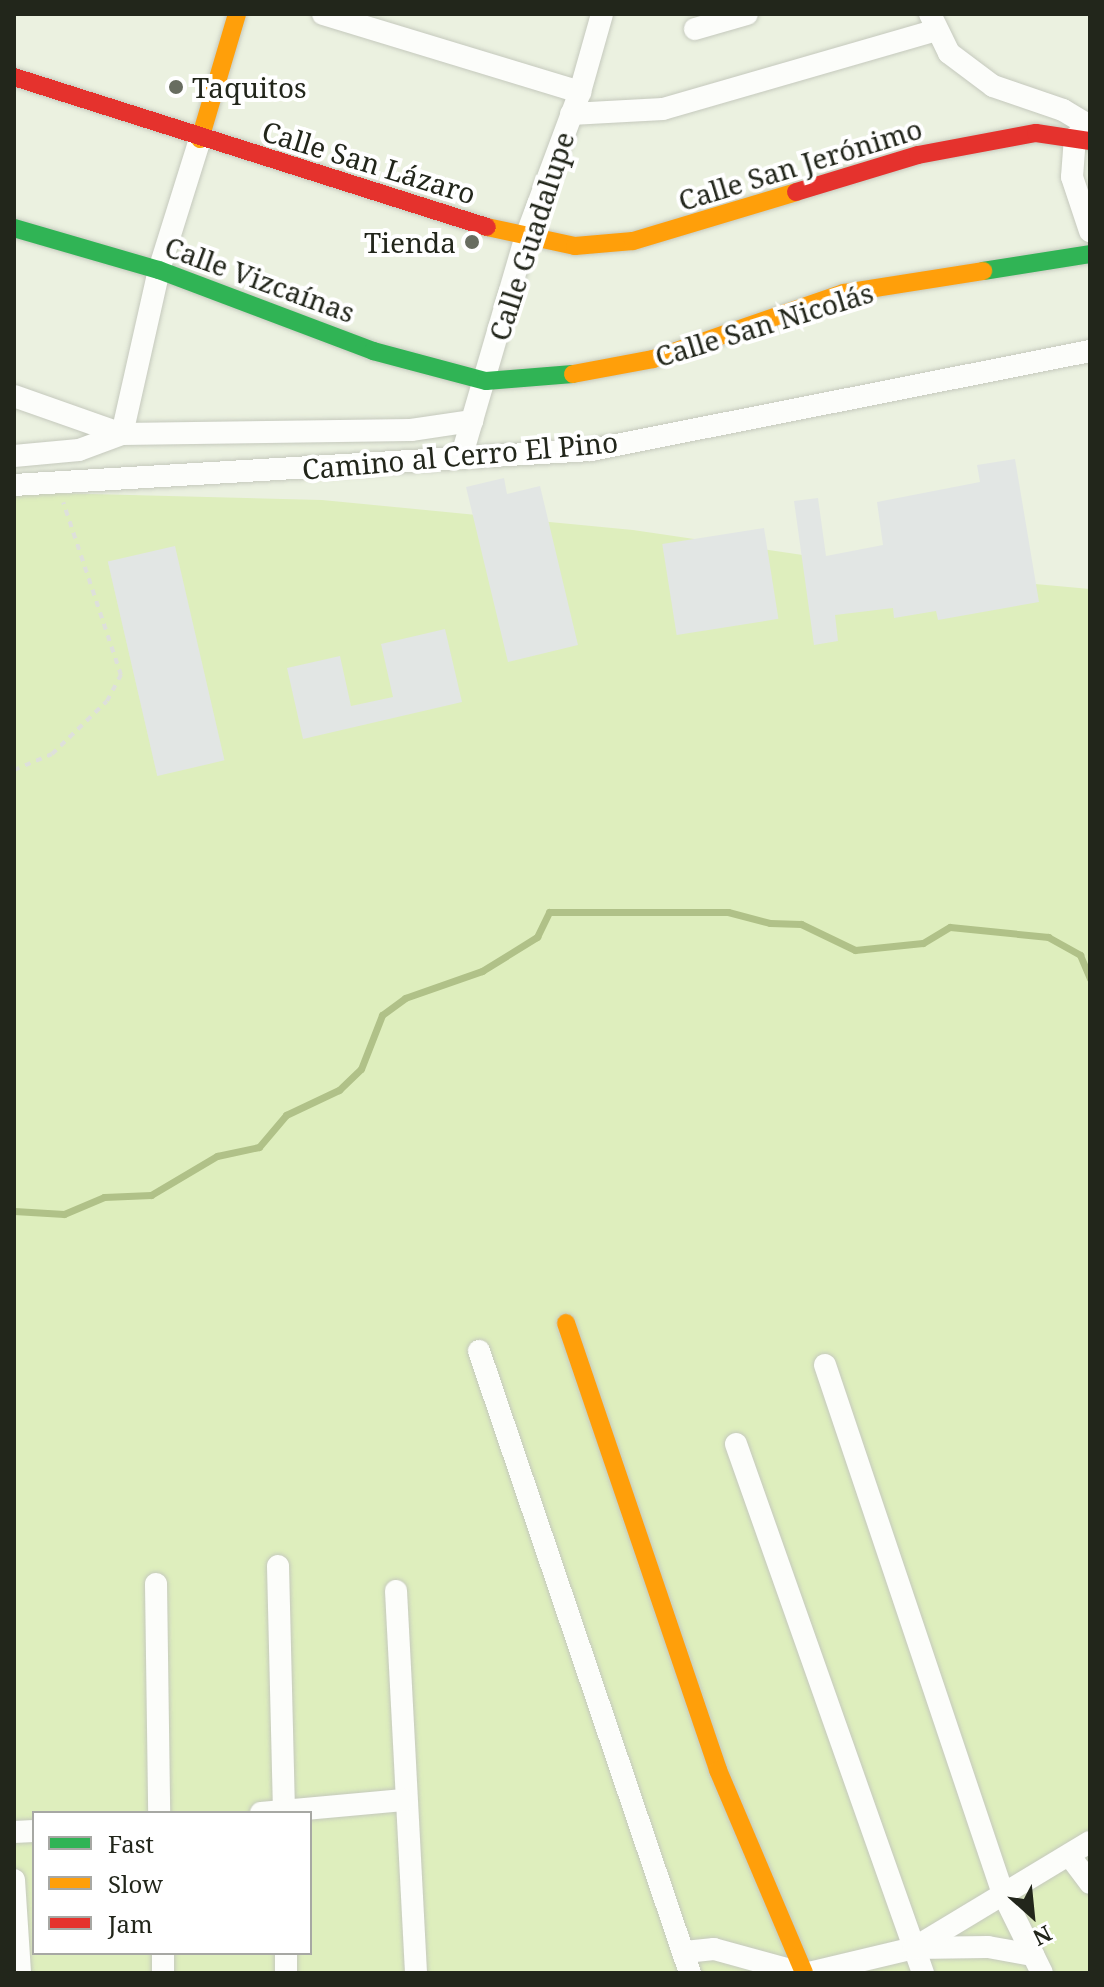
<!DOCTYPE html>
<html>
<head>
<meta charset="utf-8">
<style>
	body { margin:0 }
	#map { position:relative; width:1104px; height:1987px; overflow:hidden; background:#ebf1e0; font-family:"Noto Serif",serif }
	div>[style] { position:absolute }
	.green>* { inset:0; background:#deeebd }
	.stream>* { height:7px; margin:-3.5px; padding:0 3.5px; transform-origin:3.5px; border-radius:3.5px; background:#b0c188 }
	.building>* { inset:0; background:#e2e6e4; transform-origin:0 0 }
	.path>* { height:4px; margin-top:-2px; transform-origin:0; background:repeating-linear-gradient(90deg,#dee0db 0 6px,transparent 0 12px) }
	.roads { filter:drop-shadow(0 0 2px #c5c9bd) drop-shadow(0 0 2px #c5c9bd) }
	.street>* { height:22px; margin:-11px; padding:0 11px; transform-origin:11px; border-radius:11px; background:#fcfdfa }
	.fast>* { height:18px; margin:-9px; padding:0 9px; transform-origin:9px; border-radius:9px; background:#30b455 }
	.slow>* { height:18px; margin:-9px; padding:0 9px; transform-origin:9px; border-radius:9px; background:#ff9f0a }
	.jam>* { height:18px; margin:-9px; padding:0 9px; transform-origin:9px; border-radius:9px; background:#e5322d }
	.dots>* { width:22px; height:22px; translate:-50% -50%; box-sizing:border-box; border:4px solid #fff; border-radius:50% }
	span { translate:-50% -50%; white-space:nowrap; text-align:center; line-height:1.15; -webkit-text-stroke:8px #fff; paint-order:stroke }
	.poi-label { font-size:28px; color:#22261b }
	.left { translate:0 -50%; text-align:left }
	.right { translate:-100% -50%; text-align:right }
	.street-label { font-size:28px; color:#22261b }
	.frame { position:absolute; inset:0; border:16px solid #22261b; pointer-events:none }
	.legend { position:absolute; left:32px; top:1811px; width:280px; height:144px; box-sizing:border-box; background:#fff; border:2px solid #a7a8a4; margin:0; padding:10px 14px; list-style:none; font-size:24px; color:#22261b }
	.legend li { display:flex; align-items:center; gap:16px; height:40px }
	.legend b { width:40px; border:2px solid #a7a8a4 }
	.north { position:absolute; left:992px; top:1875px; width:80px; height:80px; -webkit-text-stroke:6px #fff; paint-order:stroke; rotate:153deg; font-size:22px; font-weight:700; line-height:32px; text-align:center; color:#22261b }
	.north::after { content:''; display:block; margin:auto; width:28px; height:36px; background:#22261b; clip-path:polygon(50% 0,100% 100%,50% 72%,0 100%) }
</style>
</head>
<body>
<div id="map">
	<div class="green">
		<i style="clip-path:polygon(evenodd,14px 492px,322px 500px,633px 530px,945px 576px,1090px 589px,1090px 1973px,14px 1973px,14px 492px,34px 1813px,310px 1813px,310px 1953px,34px 1953px,34px 1813px)"></i>
	</div>
	<div class="stream">
		<i style="left:14px;top:1211px;width:50px;rotate:3.4deg"></i>
		<i style="left:64px;top:1214px;width:43px;rotate:-23deg"></i>
		<i style="left:104px;top:1197px;width:47px;rotate:-2.4deg"></i>
		<i style="left:151px;top:1195px;width:77px;rotate:-30.6deg"></i>
		<i style="left:217px;top:1156px;width:43px;rotate:-12.1deg"></i>
		<i style="left:259px;top:1147px;width:42px;rotate:-49.8deg"></i>
		<i style="left:286px;top:1115px;width:59px;rotate:-25.3deg"></i>
		<i style="left:339px;top:1090px;width:30px;rotate:-44deg"></i>
		<i style="left:361px;top:1069px;width:58px;rotate:-68.7deg"></i>
		<i style="left:382px;top:1015px;width:29px;rotate:-36deg"></i>
		<i style="left:405px;top:998px;width:82px;rotate:-19.3deg"></i>
		<i style="left:482px;top:971px;width:65px;rotate:-31.7deg"></i>
		<i style="left:537px;top:937px;width:28px;rotate:-64deg"></i>
		<i style="left:549px;top:912px;width:179px"></i>
		<i style="left:728px;top:912px;width:43px;rotate:14.7deg"></i>
		<i style="left:770px;top:923px;width:31px;rotate:2deg"></i>
		<i style="left:801px;top:924px;width:60px;rotate:25.7deg"></i>
		<i style="left:855px;top:950px;width:68px;rotate:-5.9deg"></i>
		<i style="left:923px;top:943px;width:31px;rotate:-31deg"></i>
		<i style="left:950px;top:927px;width:99px;rotate:5.8deg"></i>
		<i style="left:1048px;top:937px;width:37px;rotate:29deg"></i>
		<i style="left:1080px;top:955px;width:26px;rotate:67deg"></i>
	</div>
	<div class="building">
		<i style="clip-path:polygon(1015px 459px,1039px 602px,938px 620px,936px 611px,894px 618px,893px 608px,835px 615px,838px 641px,814px 645px,794px 501px,818px 498px,826px 556px,883px 545px,877px 502px,980px 482px,977px 465px)"></i>
		<i style="clip-path:polygon(504px 478px,507px 494px,540px 486px,578px 645px,508px 662px,466px 487px)"></i>
		<i style="left:764px;top:528px;width:92px;height:103px;rotate:81deg"></i>
		<i style="left:175px;top:546px;width:220px;height:69px;rotate:77deg"></i>
		<i style="clip-path:polygon(445px 629px,462px 702px,303px 739px,287px 668px,340px 656px,351px 706px,393px 697px,381px 644px)"></i>
	</div>
	<div class="path">
		<i style="left:14px;top:770px;width:41px;rotate:-22.8deg"></i>
		<i style="left:52px;top:754px;width:76px;rotate:-43.9deg"></i>
		<i style="left:107px;top:701px;width:30px;rotate:-62deg"></i>
		<i style="left:121px;top:675px;width:182px;rotate:-108.5deg"></i>
	</div>
	<div class="roads">
		<div class="street">
			<i style="left:323px;top:14px;width:269px;rotate:16.9deg"></i>
			<i style="left:930px;top:14px;width:43px;rotate:64deg"></i>
			<i style="left:949px;top:53px;width:55px;rotate:36.9deg"></i>
			<i style="left:993px;top:86px;width:74px;rotate:18.9deg"></i>
			<i style="left:1063px;top:110px;width:31px;rotate:31deg"></i>
			<i style="left:695px;top:29px;width:54px;rotate:-16.1deg"></i>
			<i style="left:571px;top:114px;width:92px;rotate:-3.1deg"></i>
			<i style="left:663px;top:109px;width:284px;rotate:-16.1deg"></i>
			<i style="left:1075px;top:137px;width:40px;rotate:94.3deg"></i>
			<i style="left:1072px;top:177px;width:57px;rotate:71.6deg"></i>
			<i style="left:14px;top:396px;width:114px;rotate:19.4deg"></i>
			<i style="left:122px;top:434px;width:168px;rotate:-77.3deg"></i>
			<i style="left:159px;top:270px;width:137px;rotate:-72.6deg"></i>
			<i style="left:14px;top:456px;width:65px;rotate:-5.3deg"></i>
			<i style="left:79px;top:450px;width:46px;rotate:-20.4deg"></i>
			<i style="left:122px;top:434px;width:289px;rotate:-0.8deg"></i>
			<i style="left:411px;top:430px;width:62px;rotate:-8.4deg"></i>
			<i style="left:461px;top:458px;width:228px;rotate:-73.7deg"></i>
			<i style="left:525px;top:239px;width:157px;rotate:-69.5deg"></i>
			<i style="left:580px;top:92px;width:81px;rotate:-74.2deg"></i>
			<i style="left:14px;top:485px;width:578px;rotate:-3.47deg"></i>
			<i style="left:591px;top:450px;width:509px;rotate:-11.22deg"></i>
			<i style="left:479px;top:1351px;width:657px;rotate:71.26deg"></i>
			<i style="left:825px;top:1365px;width:558px;rotate:71.4deg"></i>
			<i style="left:1003px;top:1894px;width:88px;rotate:63.7deg"></i>
			<i style="left:736px;top:1444px;width:561px;rotate:70.53deg"></i>
			<i style="left:278px;top:1566px;width:247px;rotate:88.6deg"></i>
			<i style="left:156px;top:1584px;width:229px;rotate:89.2deg"></i>
			<i style="left:396px;top:1591px;width:383px;rotate:87deg"></i>
			<i style="left:261px;top:1813px;width:143px;rotate:-5.2deg"></i>
			<i style="left:14px;top:1832px;width:20px;rotate:-3deg"></i>
			<i style="left:1069px;top:1855px;width:35px;rotate:53deg"></i>
			<i style="left:14px;top:1880px;width:93px;rotate:86.3deg"></i>
			<i style="left:915px;top:1948px;width:73px;rotate:-0.8deg"></i>
			<i style="left:988px;top:1947px;width:46px;rotate:10.1deg"></i>
			<i style="left:685px;top:1952px;width:29px;rotate:-6deg"></i>
			<i style="left:714px;top:1949px;width:90px;rotate:15.4deg"></i>
			<i style="left:163px;top:1953px;width:20px;rotate:90deg"></i>
			<i style="left:286px;top:1953px;width:20px;rotate:90deg"></i>
			<i style="left:809px;top:1973px;width:108px;rotate:-13.4deg"></i>
			<i style="left:914px;top:1948px;width:205px;rotate:-31.1deg"></i>
		</div>
		<div class="fast">
			<i style="left:14px;top:228px;width:151px;rotate:16.2deg"></i>
			<i style="left:159px;top:270px;width:229px;rotate:20.7deg"></i>
			<i style="left:373px;top:351px;width:117px;rotate:14.9deg"></i>
			<i style="left:486px;top:381px;width:87px;rotate:-4.6deg"></i>
			<i style="left:983px;top:271px;width:108px;rotate:-9deg"></i>
		</div>
		<div class="slow">
			<i style="left:200px;top:139px;width:130px;rotate:-73.5deg"></i>
			<i style="left:487px;top:227px;width:90px;rotate:12.2deg"></i>
			<i style="left:575px;top:246px;width:58px;rotate:-4.9deg"></i>
			<i style="left:633px;top:241px;width:170px;rotate:-16.7deg"></i>
			<i style="left:573px;top:374px;width:81px;rotate:-10.6deg"></i>
			<i style="left:653px;top:359px;width:202px;rotate:-19.1deg"></i>
			<i style="left:844px;top:293px;width:141px;rotate:-9deg"></i>
			<i style="left:566px;top:1323px;width:472px;rotate:71.2deg"></i>
			<i style="left:718px;top:1770px;width:220px;rotate:67deg"></i>
		</div>
		<div class="jam">
			<i style="left:14px;top:77px;width:496px;rotate:17.6deg"></i>
			<i style="left:796px;top:192px;width:127px;rotate:-16.9deg"></i>
			<i style="left:918px;top:155px;width:120px;rotate:-10.6deg"></i>
			<i style="left:1036px;top:133px;width:55px;rotate:8.4deg"></i>
		</div>
	</div>
	<div class="dots">
		<i style="left:176px;top:87px;background:#686d60"></i>
		<i style="left:472px;top:242px;background:#686d60"></i>
	</div>
	<div class="poi-label">
		<span class="left" style="left:192px;top:87px">Taquitos</span>
		<span class="right" style="left:456px;top:242px">Tienda</span>
	</div>
	<div class="street-label">
		<span style="left:369px;top:162px;rotate:17deg">Calle San Lázaro</span>
		<span style="left:800px;top:164px;rotate:-17deg">Calle San Jerónimo</span>
		<span style="left:531px;top:236px;rotate:-72deg">Calle Guadalupe</span>
		<span style="left:260px;top:279px;rotate:20deg">Calle Vizcaínas</span>
		<span style="left:764px;top:324px;rotate:-17deg">Calle San Nicolás</span>
		<span style="left:460px;top:455px;rotate:-5deg">Camino al Cerro El Pino</span>
	</div>
	<div class="frame"></div>
	<ul class="legend">
	<li><b style="height:10px;background:#30b455"></b>Fast</li>
	<li><b style="height:10px;background:#ff9f0a"></b>Slow</li>
	<li><b style="height:10px;background:#e5322d"></b>Jam</li>
	</ul>
	<div class="north">N</div>
</div>
</body>
</html>
